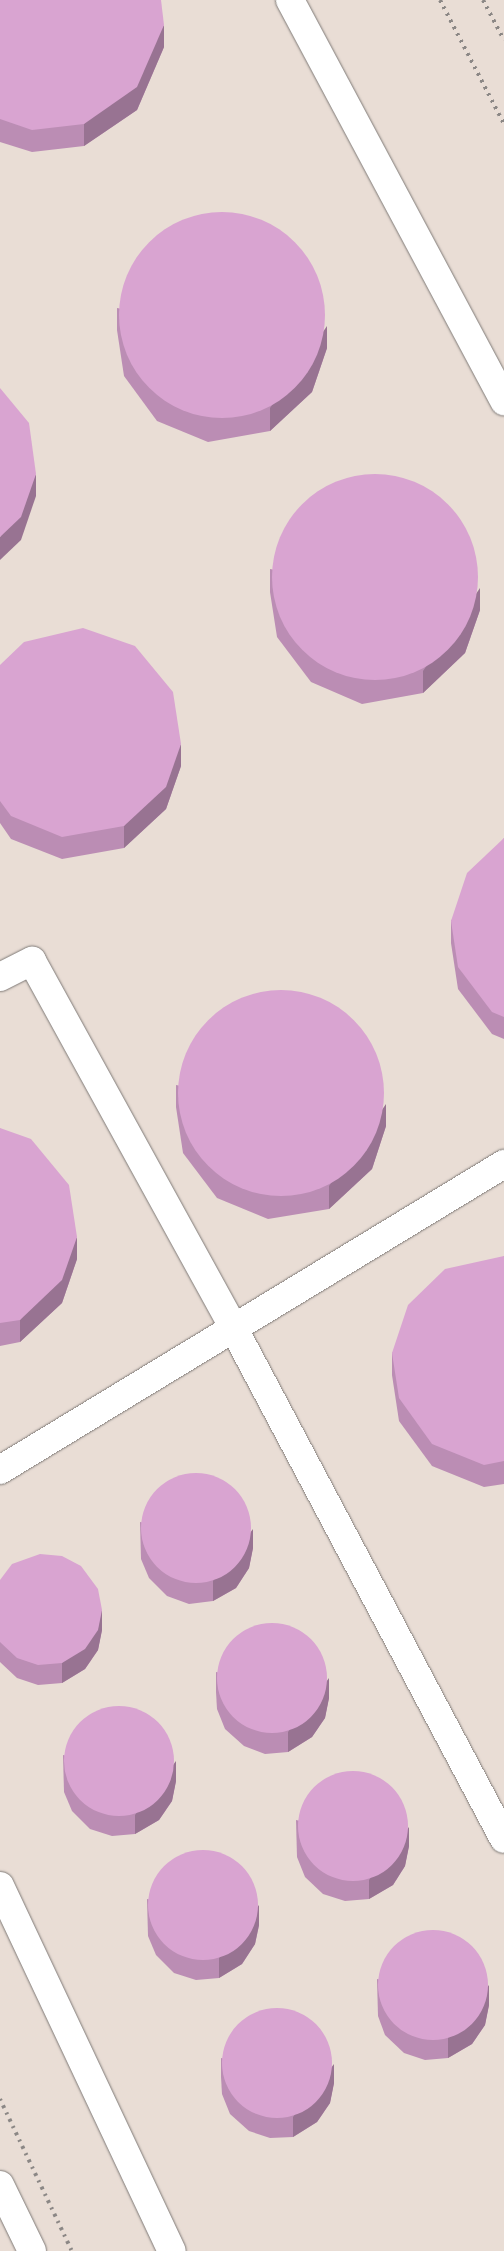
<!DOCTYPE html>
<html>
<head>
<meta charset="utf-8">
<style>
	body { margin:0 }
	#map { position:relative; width:504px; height:2251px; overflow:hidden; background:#f0ebe7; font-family:Poppins,sans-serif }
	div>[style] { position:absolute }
	.built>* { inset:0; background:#e9ddd5; transform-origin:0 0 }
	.roads { filter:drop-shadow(0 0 1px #7f7a77) drop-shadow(0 0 1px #7f7a77) }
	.minor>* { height:28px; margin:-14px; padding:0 14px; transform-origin:14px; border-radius:14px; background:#fff }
	.rail>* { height:4px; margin-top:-2px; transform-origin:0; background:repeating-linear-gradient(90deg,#8b8785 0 2.5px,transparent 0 7.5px) }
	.wall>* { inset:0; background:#bb8db4 }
	.shaded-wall>* { inset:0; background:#987392 }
	.building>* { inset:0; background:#d9a4d1 }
	.round { border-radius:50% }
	span { translate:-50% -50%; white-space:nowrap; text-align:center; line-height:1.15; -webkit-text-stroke:5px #f0ebe7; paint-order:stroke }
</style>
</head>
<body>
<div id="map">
	<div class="built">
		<i style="left:0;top:0;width:504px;height:2251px"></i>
	</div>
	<div class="roads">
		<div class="minor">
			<i style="left:290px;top:0;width:455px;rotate:61.9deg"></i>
			<i style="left:0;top:977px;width:36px;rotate:-27deg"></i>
			<i style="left:32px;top:961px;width:418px;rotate:61.2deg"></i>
			<i style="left:233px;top:1327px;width:579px;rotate:62.11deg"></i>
			<i style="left:0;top:1470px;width:590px;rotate:-31.26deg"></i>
			<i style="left:0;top:1886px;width:403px;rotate:64.8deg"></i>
			<i style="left:0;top:2185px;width:73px;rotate:64.1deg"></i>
		</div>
	</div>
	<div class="rail">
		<i style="left:440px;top:0;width:140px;rotate:62.7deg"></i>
		<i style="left:483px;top:0;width:45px;rotate:62.3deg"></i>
		<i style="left:0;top:2099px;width:168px;rotate:64.7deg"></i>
	</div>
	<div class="wall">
		<i style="clip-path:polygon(0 0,164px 47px,137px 110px,84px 146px,32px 152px,0 142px)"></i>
		<i style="clip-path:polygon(117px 308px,327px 348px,312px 392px,270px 431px,208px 442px,157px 421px,124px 376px,117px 330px)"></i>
		<i style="clip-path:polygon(270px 569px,480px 610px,465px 653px,423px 693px,362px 704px,311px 682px,277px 637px,270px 592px)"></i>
		<i style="clip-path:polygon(0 665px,181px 766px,166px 809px,124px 848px,62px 859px,11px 839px,0 823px)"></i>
		<i style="clip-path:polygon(504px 838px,504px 1039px,492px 1034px,458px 989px,451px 943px,451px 921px)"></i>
		<i style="clip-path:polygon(176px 1085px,386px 1126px,372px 1169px,329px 1209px,268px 1219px,217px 1198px,183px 1153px,176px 1107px)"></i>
		<i style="clip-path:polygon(0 1128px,77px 1259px,62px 1303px,20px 1342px,0 1346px)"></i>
		<i style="clip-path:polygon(504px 1256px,504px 1484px,484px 1487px,432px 1466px,399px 1421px,392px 1375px,392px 1353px)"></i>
		<i style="clip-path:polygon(140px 1522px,253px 1548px,249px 1568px,236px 1588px,213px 1601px,189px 1604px,167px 1596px,149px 1578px,141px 1559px)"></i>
		<i style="clip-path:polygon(0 1580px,102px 1630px,98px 1650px,85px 1669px,62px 1683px,38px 1685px,17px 1678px,0 1662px)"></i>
		<i style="clip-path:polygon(216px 1672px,329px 1698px,325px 1718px,312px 1737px,288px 1752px,265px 1754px,244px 1746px,225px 1729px,217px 1709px,216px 1692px)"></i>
		<i style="clip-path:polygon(63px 1755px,176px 1781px,172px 1801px,159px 1820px,135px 1834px,112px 1836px,90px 1829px,72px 1811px,64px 1792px)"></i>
		<i style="clip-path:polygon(296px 1820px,409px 1846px,405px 1866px,393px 1885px,369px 1899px,345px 1901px,323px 1894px,305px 1877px,297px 1857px)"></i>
		<i style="clip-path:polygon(147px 1899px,259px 1925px,255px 1944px,242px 1964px,219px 1978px,196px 1980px,174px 1973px,156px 1955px,148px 1936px)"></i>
		<i style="clip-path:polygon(377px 1979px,489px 2005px,485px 2025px,472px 2044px,448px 2058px,425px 2060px,404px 2053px,385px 2035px,378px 2016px)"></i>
		<i style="clip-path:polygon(221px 2058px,334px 2083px,330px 2103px,317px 2122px,293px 2137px,270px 2138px,249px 2131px,230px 2114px,222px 2094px,221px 2077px)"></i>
	</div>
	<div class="shaded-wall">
		<i style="clip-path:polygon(164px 25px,164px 47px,137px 110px,84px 146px,84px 124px)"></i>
		<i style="clip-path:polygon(327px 326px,327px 348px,312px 392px,270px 431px,270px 408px)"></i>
		<i style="clip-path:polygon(36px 474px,36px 496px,21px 540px,0 560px,0 537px)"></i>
		<i style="clip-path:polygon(480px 588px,480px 610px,465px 653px,423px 693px,423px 671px)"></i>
		<i style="clip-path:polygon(181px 744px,181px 766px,166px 809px,124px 848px,124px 826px)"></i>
		<i style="clip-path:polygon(386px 1104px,386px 1126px,372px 1169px,329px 1209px,329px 1186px)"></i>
		<i style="clip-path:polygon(77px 1237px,77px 1259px,62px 1303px,20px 1342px,20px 1320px)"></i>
		<i style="clip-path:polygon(253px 1529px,253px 1548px,249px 1568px,236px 1588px,213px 1601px,213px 1581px)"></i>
		<i style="clip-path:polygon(102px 1610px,102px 1630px,98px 1650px,85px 1669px,62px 1683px,62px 1663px)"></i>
		<i style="clip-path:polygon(329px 1678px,329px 1698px,325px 1718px,312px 1737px,288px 1752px,288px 1732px)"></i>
		<i style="clip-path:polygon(176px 1761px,176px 1781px,172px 1801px,159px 1820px,135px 1834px,135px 1815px)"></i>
		<i style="clip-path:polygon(409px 1827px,409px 1846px,405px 1866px,393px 1885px,369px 1899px,369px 1880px)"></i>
		<i style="clip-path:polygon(259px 1905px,259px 1925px,255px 1944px,242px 1964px,219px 1978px,219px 1958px)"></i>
		<i style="clip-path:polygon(489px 1985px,489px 2005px,485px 2025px,472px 2044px,448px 2058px,448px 2038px)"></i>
		<i style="clip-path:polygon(334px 2064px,334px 2083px,330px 2103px,317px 2122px,293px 2137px,293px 2117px)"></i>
	</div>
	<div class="building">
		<i style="clip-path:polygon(0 0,161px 0,164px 25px,137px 87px,84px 124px,32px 130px,0 119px)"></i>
		<i class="round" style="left:119px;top:212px;width:206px;height:206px"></i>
		<i style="clip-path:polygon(0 388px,29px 423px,36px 474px,21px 517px,0 537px)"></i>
		<i class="round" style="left:272px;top:474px;width:206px;height:206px"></i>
		<i style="clip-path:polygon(83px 628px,135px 646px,173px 692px,181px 744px,166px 787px,124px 826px,62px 837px,11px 816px,0 801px,0 665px,24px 642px)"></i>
		<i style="clip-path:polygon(504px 838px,504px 1017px,492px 1012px,458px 967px,451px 921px,467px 873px)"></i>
		<i class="round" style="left:178px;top:990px;width:206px;height:206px"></i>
		<i style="clip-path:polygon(0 1128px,31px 1139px,69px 1185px,77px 1237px,62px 1280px,20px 1320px,0 1323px)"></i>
		<i style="clip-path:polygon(504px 1256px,504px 1461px,484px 1465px,432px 1444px,399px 1398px,392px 1353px,408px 1305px,445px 1269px)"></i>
		<i class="round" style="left:141px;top:1473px;width:110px;height:110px"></i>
		<i style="clip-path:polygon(40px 1554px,62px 1556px,81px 1566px,98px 1589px,102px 1610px,98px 1630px,85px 1649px,62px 1663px,38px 1665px,17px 1658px,0 1642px,0 1580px,12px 1564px)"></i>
		<i class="round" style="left:217px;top:1623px;width:110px;height:110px"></i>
		<i class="round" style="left:64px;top:1706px;width:110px;height:110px"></i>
		<i class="round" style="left:298px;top:1771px;width:110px;height:110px"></i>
		<i class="round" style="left:148px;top:1850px;width:110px;height:110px"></i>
		<i class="round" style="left:378px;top:1930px;width:110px;height:110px"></i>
		<i class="round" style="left:222px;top:2008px;width:110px;height:110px"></i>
	</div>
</div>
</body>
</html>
